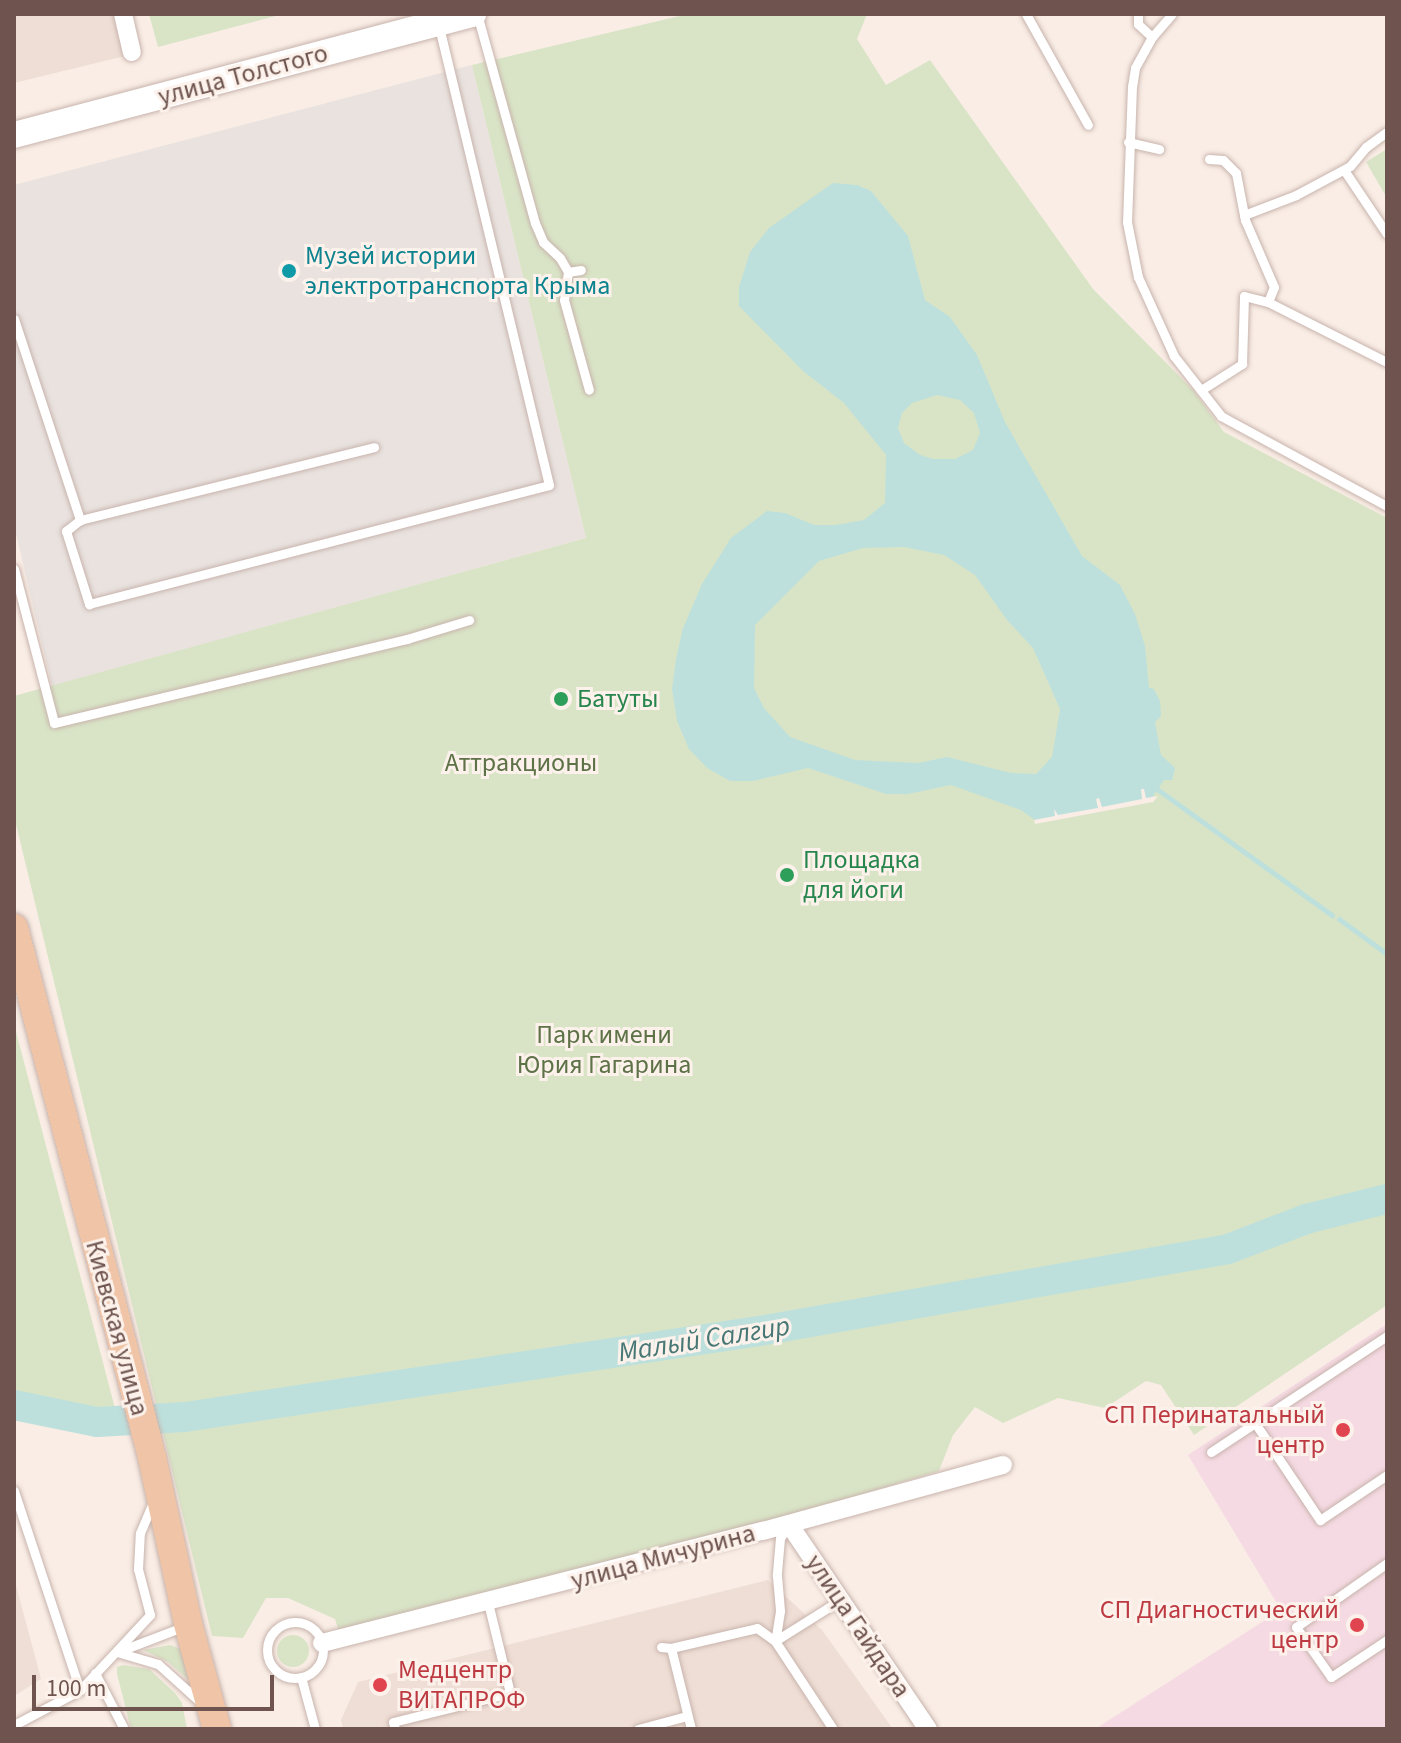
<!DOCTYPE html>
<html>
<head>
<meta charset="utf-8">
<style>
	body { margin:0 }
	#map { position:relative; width:1401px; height:1743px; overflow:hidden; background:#f9ede5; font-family:"Source Sans 3",sans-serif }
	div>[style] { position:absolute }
	.residential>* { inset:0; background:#efded5 }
	.industrial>* { inset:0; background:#e9e2df }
	.medical>* { inset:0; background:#f5dae3 }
	.green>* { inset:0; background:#d9e4c6 }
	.round { border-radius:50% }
	.water>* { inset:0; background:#bde0dd }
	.pier>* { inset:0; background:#f9ede5 }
	.stream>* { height:5px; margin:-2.5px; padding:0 2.5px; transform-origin:2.5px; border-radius:2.5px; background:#bde0dd }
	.river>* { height:30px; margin:-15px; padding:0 15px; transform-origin:15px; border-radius:15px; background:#bde0dd }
	.roads { filter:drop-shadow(0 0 2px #c8b4ad) drop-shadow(0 0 2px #c8b4ad) }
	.service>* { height:9px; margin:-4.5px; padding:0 4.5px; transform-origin:4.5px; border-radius:4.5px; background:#fff }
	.service>.ring { margin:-4.5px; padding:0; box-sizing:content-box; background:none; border:9px solid #fff; border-radius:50% }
	.minor>* { height:18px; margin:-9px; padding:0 9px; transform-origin:9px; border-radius:9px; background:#fff }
	.secondary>* { height:26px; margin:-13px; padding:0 13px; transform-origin:13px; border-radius:13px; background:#fff }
	.primary>* { height:28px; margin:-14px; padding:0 14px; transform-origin:14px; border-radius:14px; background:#efc4a7 }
	.dots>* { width:22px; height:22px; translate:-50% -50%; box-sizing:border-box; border:4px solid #fcf2eb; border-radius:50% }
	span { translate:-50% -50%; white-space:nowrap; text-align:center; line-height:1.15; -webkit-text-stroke:6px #fcf2eb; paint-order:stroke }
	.street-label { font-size:26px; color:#6e534e }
	.culture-label { font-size:26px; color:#0d838f }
	.left { translate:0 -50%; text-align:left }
	.leisure-label { font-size:26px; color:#27864d }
	.park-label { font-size:26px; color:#5e7248 }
	.health-label { font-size:26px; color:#be3a42 }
	.right { translate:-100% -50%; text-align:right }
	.water-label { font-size:28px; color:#477876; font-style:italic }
	.frame { position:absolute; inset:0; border:16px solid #6e534e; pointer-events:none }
	.scale { position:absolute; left:32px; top:1675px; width:242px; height:36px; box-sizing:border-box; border:4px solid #6e534e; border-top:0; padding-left:10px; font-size:24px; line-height:28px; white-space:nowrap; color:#6e534e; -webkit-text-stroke:6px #fcf2eb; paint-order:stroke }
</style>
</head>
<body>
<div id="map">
	<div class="residential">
		<i style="clip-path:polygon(14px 14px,115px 14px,125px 56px,14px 83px)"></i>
		<i style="clip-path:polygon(14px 1578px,41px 1679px,14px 1696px)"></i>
		<i style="clip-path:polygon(768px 1580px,822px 1630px,893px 1729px,343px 1729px,341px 1720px,358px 1682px)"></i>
	</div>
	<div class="industrial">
		<i style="clip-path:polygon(472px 65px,586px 538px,52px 686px,14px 525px,14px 185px)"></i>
	</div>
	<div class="medical">
		<i style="clip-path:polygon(1387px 1324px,1387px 1729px,1095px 1729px,1281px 1610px,1188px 1455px)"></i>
	</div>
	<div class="green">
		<i style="clip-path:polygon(149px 14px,283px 14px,158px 47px)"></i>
		<i style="clip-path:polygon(688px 14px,867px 14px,857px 39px,886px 85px,930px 60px,1093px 289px,1193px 390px,1224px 432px,1387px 518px,1387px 1305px,1194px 1435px,1161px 1385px,1146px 1381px,1105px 1408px,1058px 1398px,1003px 1423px,975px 1407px,953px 1435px,939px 1471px,761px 1524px,339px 1632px,335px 1619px,288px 1598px,266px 1598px,243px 1638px,212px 1636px,14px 816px,14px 696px,586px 538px,472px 65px)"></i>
		<i style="clip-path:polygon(1387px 149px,1387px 198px,1366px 162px)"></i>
		<i style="clip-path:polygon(14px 1024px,117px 1416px,99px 1420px,14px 1401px)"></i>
		<i class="round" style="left:277px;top:1635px;width:32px;height:32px"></i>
		<i style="clip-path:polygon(170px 1645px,184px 1650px,192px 1683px,168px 1662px,143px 1650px)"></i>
		<i style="clip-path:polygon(123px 1665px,149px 1669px,175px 1693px,182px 1703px,187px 1729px,131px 1729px,117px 1674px,117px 1667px)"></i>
	</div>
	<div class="water">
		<i style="clip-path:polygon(evenodd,833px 183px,857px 185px,871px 191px,908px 236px,925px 300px,950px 317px,977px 355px,1005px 422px,1082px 556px,1120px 585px,1135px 614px,1145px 646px,1149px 688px,1154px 689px,1160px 701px,1161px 716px,1155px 722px,1161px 755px,1175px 768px,1172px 780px,1164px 780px,1152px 798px,1035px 820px,1021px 810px,951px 785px,908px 794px,886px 794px,808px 768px,753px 781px,730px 781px,707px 768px,689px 749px,677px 721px,672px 689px,676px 659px,683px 628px,702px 584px,731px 538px,767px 511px,785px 513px,814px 525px,836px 525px,864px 520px,885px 503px,886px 455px,844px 403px,803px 371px,739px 306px,739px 287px,750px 252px,769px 228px,833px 183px,937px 395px,960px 400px,974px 413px,980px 433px,973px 450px,955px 459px,933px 459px,920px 455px,904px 443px,898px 428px,902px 413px,912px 403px,937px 395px,833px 183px,904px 547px,944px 555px,975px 575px,1007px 620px,1033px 648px,1060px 709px,1052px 757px,1036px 774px,1011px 773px,947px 757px,918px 763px,855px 760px,790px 737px,764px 708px,754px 688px,755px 625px,819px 561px,863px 548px,904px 547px)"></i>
	</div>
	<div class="pier">
		<i style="clip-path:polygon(1141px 789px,1144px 789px,1146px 798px,1158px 796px,1153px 802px,1035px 824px,1034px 820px,1055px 816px,1054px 809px,1058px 815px,1098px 808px,1096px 799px,1099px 798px,1102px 807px,1142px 799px)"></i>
	</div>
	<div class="stream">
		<i style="left:1157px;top:789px;width:216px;rotate:35.8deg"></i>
		<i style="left:1339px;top:919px;width:59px;rotate:36.1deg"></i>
	</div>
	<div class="river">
		<i style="left:14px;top:1405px;width:85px;rotate:11.6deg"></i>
		<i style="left:97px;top:1422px;width:88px;rotate:-3.3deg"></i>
		<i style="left:185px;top:1417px;width:580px;rotate:-8.52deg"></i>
		<i style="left:759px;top:1331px;width:476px;rotate:-9.9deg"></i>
		<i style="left:1228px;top:1249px;width:84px;rotate:-21deg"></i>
		<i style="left:1306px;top:1219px;width:83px;rotate:-13.9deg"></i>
	</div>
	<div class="roads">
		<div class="service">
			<i style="left:477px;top:14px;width:217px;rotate:74.5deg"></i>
			<i style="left:535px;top:223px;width:21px;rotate:67deg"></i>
			<i style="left:543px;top:242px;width:23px;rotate:43deg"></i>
			<i style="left:560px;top:258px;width:16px;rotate:60deg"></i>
			<i style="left:568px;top:272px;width:28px;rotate:98deg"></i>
			<i style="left:564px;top:300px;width:93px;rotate:74.5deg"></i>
			<i style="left:1026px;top:14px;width:127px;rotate:60.8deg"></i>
			<i style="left:1138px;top:14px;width:10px;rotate:90deg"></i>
			<i style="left:1138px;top:24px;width:19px;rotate:43deg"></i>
			<i style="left:1152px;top:37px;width:35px;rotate:119deg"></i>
			<i style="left:1135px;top:68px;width:18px;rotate:99deg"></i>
			<i style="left:1132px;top:86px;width:136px;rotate:92.1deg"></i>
			<i style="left:1127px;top:222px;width:56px;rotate:78.7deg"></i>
			<i style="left:1138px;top:277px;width:87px;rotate:65.5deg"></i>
			<i style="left:1174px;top:356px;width:76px;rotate:51.9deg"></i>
			<i style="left:1221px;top:416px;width:189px;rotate:28.5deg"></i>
			<i style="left:1152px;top:37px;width:30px;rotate:-49deg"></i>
			<i style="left:1128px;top:142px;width:32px;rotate:13deg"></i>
			<i style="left:1209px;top:159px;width:14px;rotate:4deg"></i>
			<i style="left:1223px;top:160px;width:18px;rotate:45deg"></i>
			<i style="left:1236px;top:173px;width:48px;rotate:79.2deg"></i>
			<i style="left:1245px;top:220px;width:73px;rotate:66.6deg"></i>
			<i style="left:1274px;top:287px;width:16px;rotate:112deg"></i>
			<i style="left:1344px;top:170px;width:77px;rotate:56.1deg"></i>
			<i style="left:1244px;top:215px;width:56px;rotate:-21deg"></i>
			<i style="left:1296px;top:195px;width:61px;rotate:-28.2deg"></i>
			<i style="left:1350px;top:166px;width:25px;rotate:-50deg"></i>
			<i style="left:1366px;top:147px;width:26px;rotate:-36deg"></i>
			<i style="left:568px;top:272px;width:13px;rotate:-9deg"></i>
			<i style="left:14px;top:319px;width:212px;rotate:71.8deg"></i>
			<i style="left:80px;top:520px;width:303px;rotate:-13.9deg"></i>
			<i style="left:1201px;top:390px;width:49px;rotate:-32.4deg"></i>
			<i style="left:1242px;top:364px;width:68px;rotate:-88.3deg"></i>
			<i style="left:1244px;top:296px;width:25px;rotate:14deg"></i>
			<i style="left:1268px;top:302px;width:133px;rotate:26.8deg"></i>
			<i style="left:80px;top:520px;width:18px;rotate:142deg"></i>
			<i style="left:66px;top:531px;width:77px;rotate:72.5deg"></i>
			<i style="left:89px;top:604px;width:475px;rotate:-14.5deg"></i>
			<i style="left:549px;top:485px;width:471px;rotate:-103.5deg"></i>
			<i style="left:14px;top:569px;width:159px;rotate:75.4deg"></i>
			<i style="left:54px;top:723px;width:363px;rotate:-13.4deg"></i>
			<i style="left:407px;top:639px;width:65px;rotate:-17deg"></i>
			<i style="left:1255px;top:1423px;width:117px;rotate:56.2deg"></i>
			<i style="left:1320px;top:1520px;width:81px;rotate:-33.9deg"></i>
			<i style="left:1211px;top:1452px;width:211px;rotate:-33.4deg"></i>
			<i style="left:14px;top:1491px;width:210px;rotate:71.7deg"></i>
			<i style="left:787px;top:1527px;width:13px;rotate:122deg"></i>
			<i style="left:780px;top:1538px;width:38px;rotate:95deg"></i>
			<i style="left:777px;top:1576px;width:35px;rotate:85deg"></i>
			<i style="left:780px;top:1611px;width:30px;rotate:99deg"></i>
			<i style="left:775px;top:1641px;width:77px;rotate:-32.2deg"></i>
			<i style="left:1387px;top:1563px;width:111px;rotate:144.9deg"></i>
			<i style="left:1296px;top:1627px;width:61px;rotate:55deg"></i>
			<i style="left:1331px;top:1677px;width:67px;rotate:-33.5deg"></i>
			<i class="ring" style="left:267px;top:1622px;width:47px;height:47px"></i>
			<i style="left:661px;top:1647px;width:10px;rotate:6deg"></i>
			<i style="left:671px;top:1648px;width:88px;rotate:-13.1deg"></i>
			<i style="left:757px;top:1628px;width:22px;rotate:36deg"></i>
			<i style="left:775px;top:1641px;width:105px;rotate:56.6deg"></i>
			<i style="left:671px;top:1648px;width:83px;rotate:76.1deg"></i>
			<i style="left:120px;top:1651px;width:70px;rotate:-21deg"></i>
			<i style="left:117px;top:1652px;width:43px;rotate:16.3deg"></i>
			<i style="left:158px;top:1664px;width:54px;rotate:42deg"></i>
			<i style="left:95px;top:1673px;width:63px;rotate:62.6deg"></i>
			<i style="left:301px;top:1677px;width:54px;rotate:74.9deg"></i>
			<i style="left:14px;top:1725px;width:75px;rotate:-27.9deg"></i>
			<i style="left:80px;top:1690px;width:103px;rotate:-47deg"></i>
			<i style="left:150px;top:1615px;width:48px;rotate:-104.6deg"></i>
			<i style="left:138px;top:1569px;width:36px;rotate:-87deg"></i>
			<i style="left:140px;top:1533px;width:36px;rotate:-67deg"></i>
			<i style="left:395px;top:1729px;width:7px;rotate:-106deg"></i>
			<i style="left:393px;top:1722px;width:121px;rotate:-13.9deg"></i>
			<i style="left:510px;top:1693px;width:93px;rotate:-103.7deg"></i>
			<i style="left:638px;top:1729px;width:51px;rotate:-14.9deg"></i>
		</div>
		<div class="minor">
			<i style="left:123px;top:14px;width:39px;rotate:77deg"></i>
			<i style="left:789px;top:1524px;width:248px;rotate:55.9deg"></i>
			<i style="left:322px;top:1643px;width:455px;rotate:-14.3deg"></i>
			<i style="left:763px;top:1531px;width:249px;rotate:-15.4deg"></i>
		</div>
		<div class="secondary">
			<i style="left:14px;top:135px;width:475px;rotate:-14.8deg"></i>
		</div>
		<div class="primary">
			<i style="left:14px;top:928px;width:547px;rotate:75.38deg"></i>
			<i style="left:152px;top:1457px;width:171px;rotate:77.8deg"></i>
			<i style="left:188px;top:1624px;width:109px;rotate:74.6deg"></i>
		</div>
	</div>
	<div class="dots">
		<i style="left:289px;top:271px;background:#0f9aa8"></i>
		<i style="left:561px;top:699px;background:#2e9e5b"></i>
		<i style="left:787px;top:875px;background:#2e9e5b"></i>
		<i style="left:1343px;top:1430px;background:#e0444e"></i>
		<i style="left:1357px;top:1625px;background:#e0444e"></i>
		<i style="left:380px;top:1685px;background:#e0444e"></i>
	</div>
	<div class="street-label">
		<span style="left:243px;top:75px;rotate:-15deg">улица Толстого</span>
		<span style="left:117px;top:1328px;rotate:75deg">Киевская улица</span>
		<span style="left:663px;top:1557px;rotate:-15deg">улица Мичурина</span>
		<span style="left:858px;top:1626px;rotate:56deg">улица Гайдара</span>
	</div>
	<div class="culture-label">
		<span class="left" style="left:305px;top:271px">Музей истории<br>электротранспорта Крыма</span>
	</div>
	<div class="leisure-label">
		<span class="left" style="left:577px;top:699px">Батуты</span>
		<span class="left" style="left:803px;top:875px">Площадка<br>для йоги</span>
	</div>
	<div class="park-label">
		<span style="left:521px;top:763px">Аттракционы</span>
		<span style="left:604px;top:1050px">Парк имени<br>Юрия Гагарина</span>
	</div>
	<div class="health-label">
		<span class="right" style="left:1325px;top:1430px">СП Перинатальный<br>центр</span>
		<span class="right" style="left:1339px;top:1625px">СП Диагностический<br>центр</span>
		<span class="left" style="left:398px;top:1685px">Медцентр<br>ВИТАПРОФ</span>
	</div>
	<div class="water-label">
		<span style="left:704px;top:1339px;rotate:-9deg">Малый Салгир</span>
	</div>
	<div class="frame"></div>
	<div class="scale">100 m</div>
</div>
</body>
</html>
